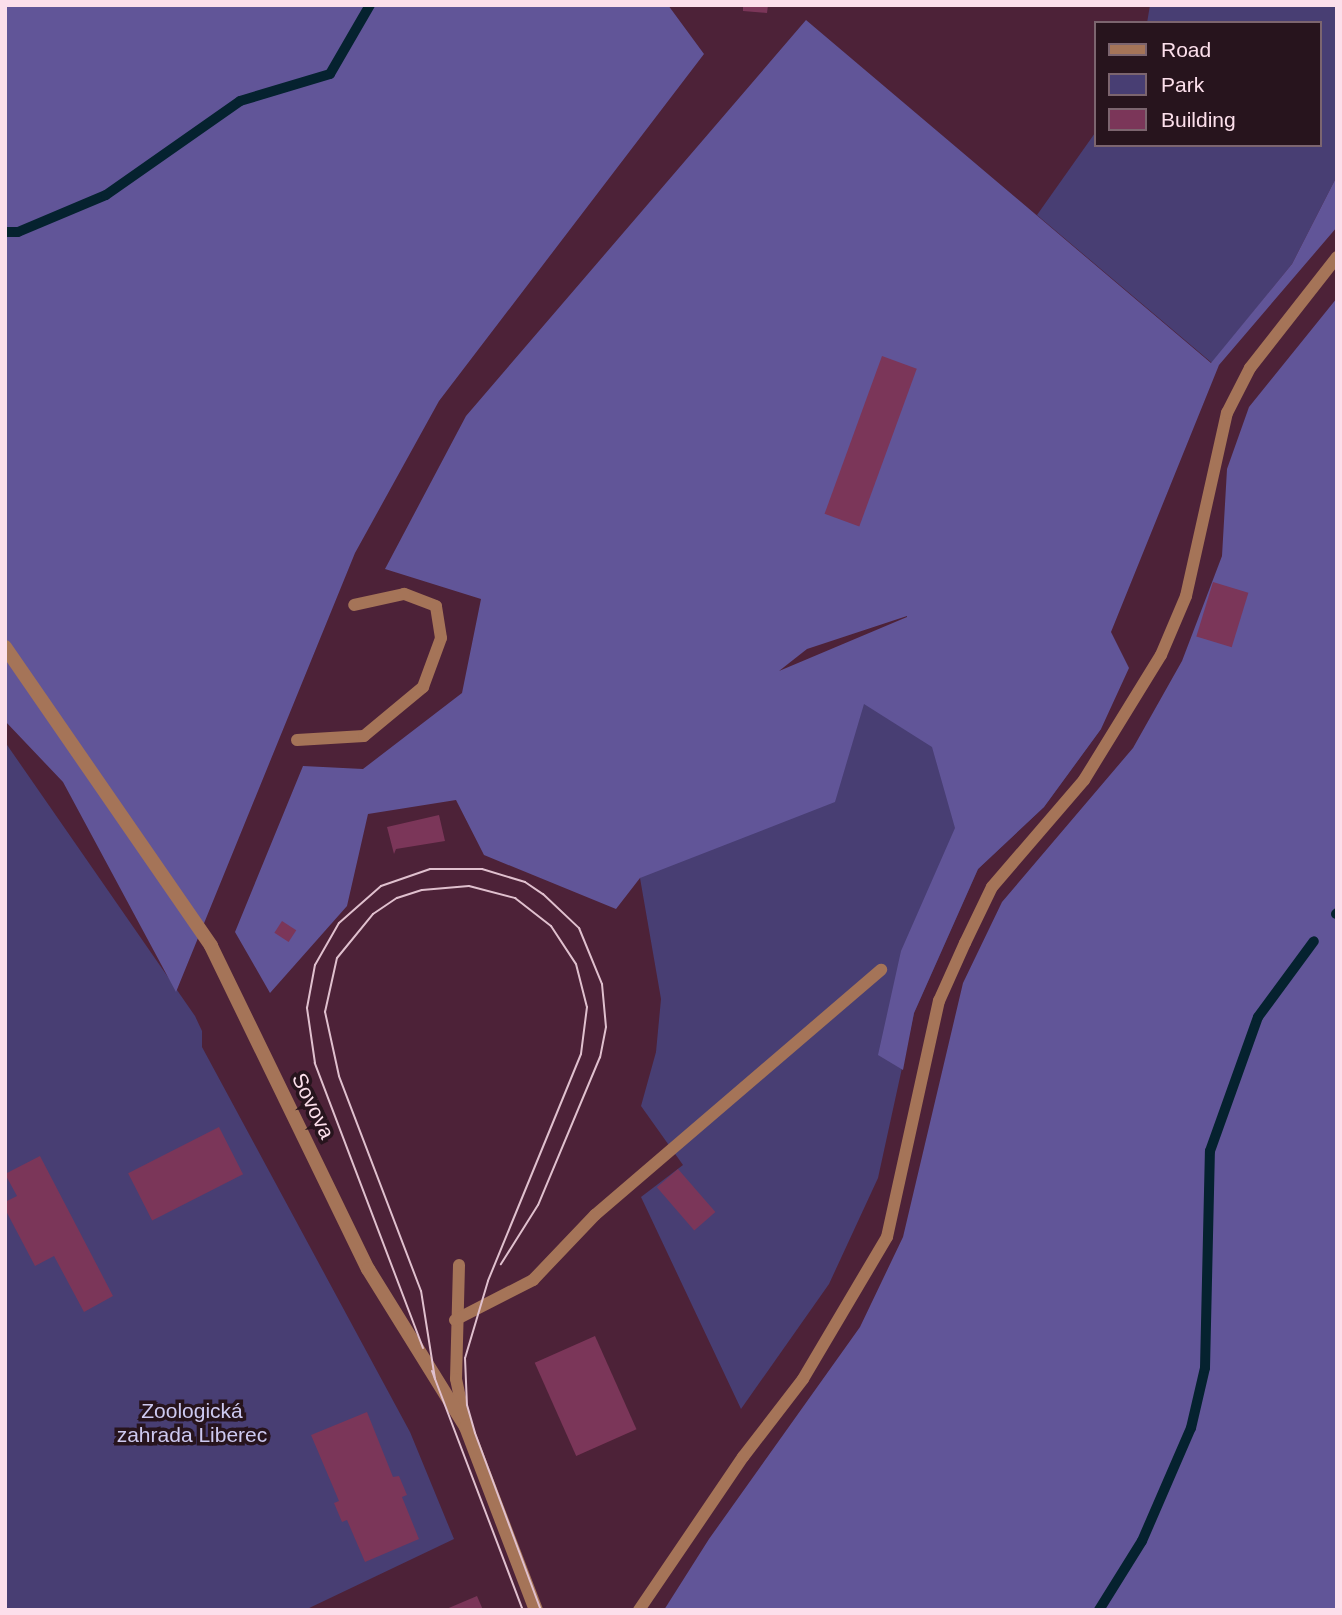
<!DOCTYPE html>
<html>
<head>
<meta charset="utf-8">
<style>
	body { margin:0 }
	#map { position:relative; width:1342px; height:1615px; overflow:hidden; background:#4d2238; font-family:Helvetica,sans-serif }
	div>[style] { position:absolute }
	.green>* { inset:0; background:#483e73 }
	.forest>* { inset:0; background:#615598 }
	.stream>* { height:10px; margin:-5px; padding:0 5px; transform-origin:5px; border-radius:5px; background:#05222f }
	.building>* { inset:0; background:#7b3659; transform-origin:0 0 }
	.lane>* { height:12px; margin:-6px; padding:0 6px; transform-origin:6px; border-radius:6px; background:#a57458 }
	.street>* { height:14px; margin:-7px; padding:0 7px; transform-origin:7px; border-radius:7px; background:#a57458 }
	.tram>* { height:2px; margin:-1px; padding:0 1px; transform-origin:1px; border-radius:1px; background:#e0c0ce }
	span { translate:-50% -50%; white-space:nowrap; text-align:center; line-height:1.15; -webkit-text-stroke:7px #27141d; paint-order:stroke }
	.street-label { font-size:21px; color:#fcdfeb }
	.park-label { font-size:21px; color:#cdc9f0 }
	.frame { position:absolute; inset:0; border:7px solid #fcdfeb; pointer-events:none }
	.legend { position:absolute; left:1094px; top:21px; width:228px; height:126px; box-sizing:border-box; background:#27141d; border:2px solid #7c656f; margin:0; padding:9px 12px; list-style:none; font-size:21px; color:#fcdfeb }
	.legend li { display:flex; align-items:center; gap:14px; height:35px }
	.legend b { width:35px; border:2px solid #7c656f }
</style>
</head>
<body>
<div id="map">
	<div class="green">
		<i style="clip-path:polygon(1150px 5px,1337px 5px,1337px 176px,1292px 264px,1212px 363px,1037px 215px,1095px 133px,1095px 145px,1319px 145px,1319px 23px,1147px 23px)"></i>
		<i style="clip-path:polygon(776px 672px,1101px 729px,1044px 807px,978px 869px,914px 1013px,878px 1178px,829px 1284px,741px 1409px,641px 1197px,683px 1165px,641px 1106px,656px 1052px,661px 999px,640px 878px)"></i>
		<i style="clip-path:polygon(5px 742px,195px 1016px,202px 1031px,202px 1047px,410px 1432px,454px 1539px,305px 1610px,5px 1610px)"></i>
	</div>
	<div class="forest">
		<i style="clip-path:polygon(5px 5px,668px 5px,704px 54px,439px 401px,355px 553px,176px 992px,63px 782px,5px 721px)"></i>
		<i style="clip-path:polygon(evenodd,806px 20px,1211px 363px,1292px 264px,1337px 176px,1337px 227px,1219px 365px,1111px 632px,1129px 668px,1101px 729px,1044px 807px,978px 869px,914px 1013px,903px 1070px,878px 1055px,901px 951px,955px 828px,932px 747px,864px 704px,835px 802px,640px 878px,616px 909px,484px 855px,456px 800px,368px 814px,347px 906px,270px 993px,235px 932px,303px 766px,363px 769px,462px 693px,481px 599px,385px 569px,466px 416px,806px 20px,907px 616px,907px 617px,779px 671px,807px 649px,907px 616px)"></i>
		<i style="clip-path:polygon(1337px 298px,1337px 1610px,664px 1610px,709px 1539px,860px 1327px,903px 1237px,963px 983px,1002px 902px,1133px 748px,1182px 661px,1222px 556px,1227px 469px,1249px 407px)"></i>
	</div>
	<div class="stream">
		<i style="left:5px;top:232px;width:13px"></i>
		<i style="left:18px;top:232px;width:95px;rotate:-22.8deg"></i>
		<i style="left:106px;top:195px;width:164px;rotate:-35deg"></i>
		<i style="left:240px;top:101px;width:94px;rotate:-16.7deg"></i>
		<i style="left:330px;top:74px;width:80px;rotate:-59.9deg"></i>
		<i style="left:1336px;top:914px;width:1px;rotate:-45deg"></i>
		<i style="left:1099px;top:1610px;width:81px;rotate:-58.1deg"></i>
		<i style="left:1142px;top:1541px;width:123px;rotate:-66.6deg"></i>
		<i style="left:1191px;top:1428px;width:62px;rotate:-76.9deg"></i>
		<i style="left:1205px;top:1368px;width:217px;rotate:-88.7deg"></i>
		<i style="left:1210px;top:1151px;width:142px;rotate:-70.3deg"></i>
		<i style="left:1258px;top:1017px;width:94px;rotate:-53.6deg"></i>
	</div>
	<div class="building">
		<i style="clip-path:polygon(743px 5px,768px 5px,767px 13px,743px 11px)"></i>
		<i style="left:882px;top:356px;width:37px;height:168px;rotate:20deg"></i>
		<i style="left:1213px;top:582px;width:37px;height:57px;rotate:17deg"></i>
		<i style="clip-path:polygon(439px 815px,445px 841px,396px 849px,394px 854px,387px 827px)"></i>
		<i style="left:282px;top:921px;width:17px;height:14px;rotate:33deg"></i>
		<i style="left:219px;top:1127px;width:53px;height:102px;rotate:63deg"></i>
		<i style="clip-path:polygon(40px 1156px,113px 1296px,84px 1312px,54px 1256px,35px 1266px,5px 1209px,5px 1202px,17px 1196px,5px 1174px)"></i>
		<i style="left:678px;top:1169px;width:57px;height:28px;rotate:49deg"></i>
		<i style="left:595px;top:1336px;width:102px;height:66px;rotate:66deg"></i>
		<i style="clip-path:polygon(367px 1412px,393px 1477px,399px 1476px,407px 1495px,402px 1497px,419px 1539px,365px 1562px,347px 1520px,342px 1522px,334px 1503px,339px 1501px,311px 1435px)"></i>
		<i style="clip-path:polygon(477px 1596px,483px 1610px,444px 1610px)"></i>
	</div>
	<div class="lane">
		<i style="left:297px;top:740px;width:67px;rotate:-3.4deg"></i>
		<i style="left:364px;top:736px;width:77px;rotate:-39.7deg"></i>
		<i style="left:423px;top:687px;width:52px;rotate:-69.8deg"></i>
		<i style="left:441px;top:638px;width:32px;rotate:-99deg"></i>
		<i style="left:436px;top:606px;width:34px;rotate:-159deg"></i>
		<i style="left:404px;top:594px;width:51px;rotate:167.6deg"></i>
		<i style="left:459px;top:1265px;width:114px;rotate:91.5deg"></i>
		<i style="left:456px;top:1379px;width:43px;rotate:77.9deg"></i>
		<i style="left:455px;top:1320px;width:88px;rotate:-27.1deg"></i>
		<i style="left:533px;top:1280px;width:90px;rotate:-46.4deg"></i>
		<i style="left:595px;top:1215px;width:377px;rotate:-40.6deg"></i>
		<i style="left:639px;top:1610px;width:185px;rotate:-55.8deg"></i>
		<i style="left:743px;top:1457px;width:98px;rotate:-52.4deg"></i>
		<i style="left:803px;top:1379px;width:165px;rotate:-59.4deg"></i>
		<i style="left:887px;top:1237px;width:242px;rotate:-77.6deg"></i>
		<i style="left:939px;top:1001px;width:64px;rotate:-65.9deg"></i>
		<i style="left:965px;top:943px;width:62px;rotate:-64.3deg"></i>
		<i style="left:992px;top:887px;width:141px;rotate:-49.3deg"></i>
		<i style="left:1084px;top:780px;width:147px;rotate:-58.4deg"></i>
		<i style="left:1161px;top:655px;width:64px;rotate:-67deg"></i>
		<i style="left:1186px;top:596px;width:188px;rotate:-77.4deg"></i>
		<i style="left:1227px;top:413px;width:51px;rotate:-62.9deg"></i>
		<i style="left:1250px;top:368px;width:141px;rotate:-51.9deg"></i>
	</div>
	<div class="street">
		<i style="left:5px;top:647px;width:363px;rotate:55.4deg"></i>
		<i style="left:211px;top:946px;width:359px;rotate:64.1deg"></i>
		<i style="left:368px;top:1269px;width:186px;rotate:58.2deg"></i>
		<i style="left:466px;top:1427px;width:196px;rotate:69.1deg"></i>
	</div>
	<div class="tram">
		<i style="left:423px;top:1348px;width:305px;rotate:-110.8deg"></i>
		<i style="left:315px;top:1063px;width:56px;rotate:-98.3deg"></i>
		<i style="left:307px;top:1008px;width:44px;rotate:-79.5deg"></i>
		<i style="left:315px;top:965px;width:48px;rotate:-60.3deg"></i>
		<i style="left:339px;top:923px;width:56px;rotate:-41.4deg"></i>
		<i style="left:381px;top:886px;width:52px;rotate:-19.1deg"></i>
		<i style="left:430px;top:869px;width:52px"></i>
		<i style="left:482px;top:869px;width:45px;rotate:16.8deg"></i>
		<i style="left:525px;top:882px;width:22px;rotate:34deg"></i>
		<i style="left:543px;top:894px;width:50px;rotate:43.4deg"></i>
		<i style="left:579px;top:928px;width:61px;rotate:67.7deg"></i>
		<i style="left:602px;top:984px;width:43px;rotate:84.7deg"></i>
		<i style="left:606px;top:1027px;width:31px;rotate:101deg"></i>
		<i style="left:600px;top:1057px;width:160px;rotate:112.7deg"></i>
		<i style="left:538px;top:1205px;width:70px;rotate:122.1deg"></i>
		<i style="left:432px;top:1371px;width:256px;rotate:69.2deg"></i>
		<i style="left:435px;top:1379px;width:89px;rotate:-99deg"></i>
		<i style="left:421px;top:1291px;width:230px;rotate:-110.9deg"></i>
		<i style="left:339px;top:1076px;width:66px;rotate:-102.3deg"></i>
		<i style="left:325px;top:1012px;width:55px;rotate:-77.5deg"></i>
		<i style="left:337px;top:958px;width:57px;rotate:-50.7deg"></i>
		<i style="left:373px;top:914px;width:29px;rotate:-34deg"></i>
		<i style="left:397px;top:898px;width:26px;rotate:-18deg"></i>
		<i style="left:422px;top:890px;width:47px;rotate:-4.9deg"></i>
		<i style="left:469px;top:886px;width:48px;rotate:14.6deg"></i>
		<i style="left:515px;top:898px;width:46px;rotate:37.9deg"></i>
		<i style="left:551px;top:926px;width:45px;rotate:56.7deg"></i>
		<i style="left:576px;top:964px;width:44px;rotate:75.7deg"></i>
		<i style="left:587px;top:1007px;width:47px;rotate:97.3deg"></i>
		<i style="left:581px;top:1054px;width:245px;rotate:112.3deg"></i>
		<i style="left:488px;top:1281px;width:80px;rotate:106.6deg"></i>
		<i style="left:465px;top:1358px;width:47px;rotate:87.6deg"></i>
		<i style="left:467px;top:1405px;width:29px;rotate:74deg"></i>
		<i style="left:475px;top:1433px;width:189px;rotate:69.6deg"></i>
	</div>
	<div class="street-label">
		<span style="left:313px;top:1106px;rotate:64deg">Sovova</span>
	</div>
	<div class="park-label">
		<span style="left:192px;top:1423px">Zoologická<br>zahrada Liberec</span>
	</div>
	<div class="frame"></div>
	<ul class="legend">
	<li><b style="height:9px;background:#a57458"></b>Road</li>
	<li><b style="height:19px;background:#483e73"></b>Park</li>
	<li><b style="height:19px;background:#7b3659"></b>Building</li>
	</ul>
</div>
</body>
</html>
